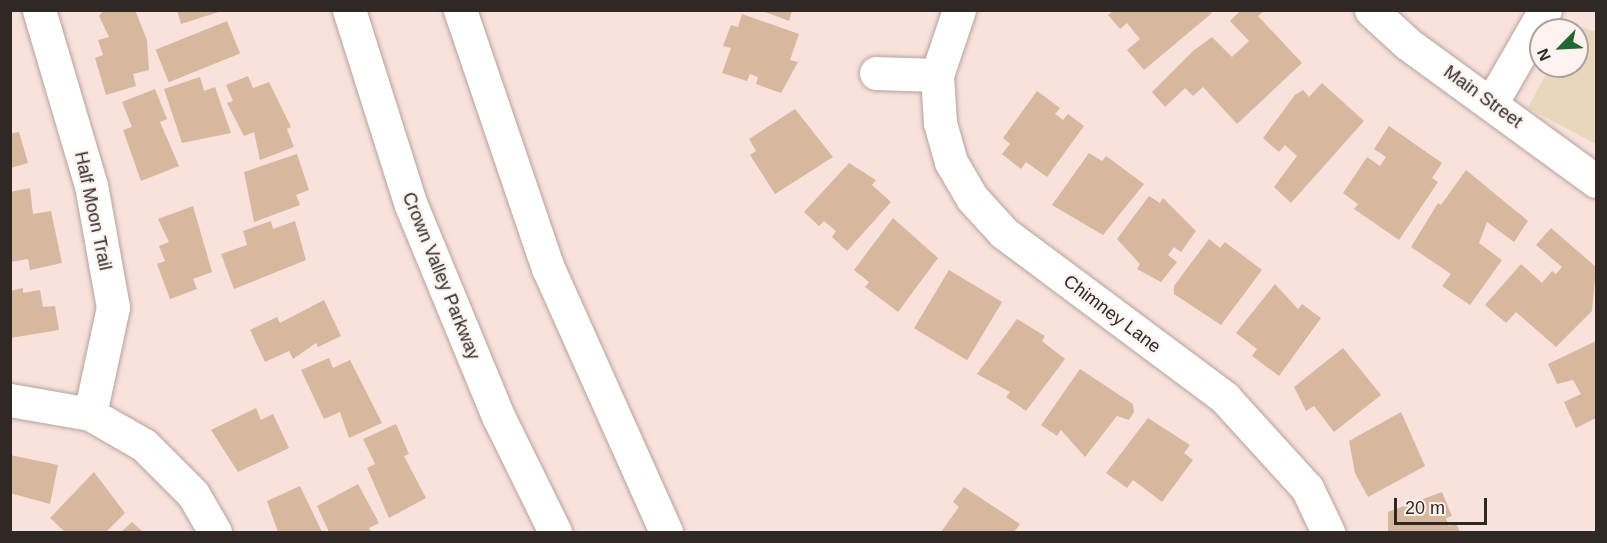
<!DOCTYPE html>
<html>
<head>
<meta charset="utf-8">
<style>
	body { margin:0 }
	#map { position:relative; width:1607px; height:543px; overflow:hidden; background:#f9e2dc; font-family:Arial,sans-serif }
	div>[style] { position:absolute }
	.green>* { inset:0; background:#e8d7ba }
	.building>* { inset:0; background:#d7b79e; transform-origin:0 0 }
	.roads { filter:drop-shadow(0 0 2px #b7a29c) drop-shadow(0 0 2px #b7a29c) }
	.street>* { height:33px; margin:-16.5px; padding:0 16.5px; transform-origin:16.5px; border-radius:16.5px; background:#fff }
	.primary>* { height:33px; margin:-16.5px; padding:0 16.5px; transform-origin:16.5px; border-radius:16.5px; background:#fff }
	span { translate:-50% -50%; white-space:nowrap; text-align:center; line-height:1.15; -webkit-text-stroke:4.5px #fcf3f0; paint-order:stroke }
	.street-label { font-size:18px; color:#302825 }
	.frame { position:absolute; inset:0; border:12px solid #302825; pointer-events:none }
	.north { position:absolute; left:1529px; top:18px; width:60px; height:60px; box-sizing:border-box; background:#fcf3f0; border:2px solid #aaa29f; border-radius:50%; rotate:246deg; font-size:16px; font-weight:700; line-height:24px; text-align:center; color:#302825 }
	.north::after { content:''; display:block; margin:auto; width:21px; height:27px; background:#236733; clip-path:polygon(50% 0,100% 100%,50% 72%,0 100%) }
	.scale { position:absolute; left:1394px; top:498px; width:93px; height:27px; box-sizing:border-box; border:3px solid #302825; border-top:0; padding-left:8px; font-size:18px; line-height:21px; white-space:nowrap; color:#302825; -webkit-text-stroke:4px #fcf3f0; paint-order:stroke }
</style>
</head>
<body>
<div id="map">
	<div class="green">
		<i style="clip-path:polygon(1572px 24px,1596px 32px,1596px 144px,1528px 108px,1550px 66px,1577px 66px,1577px 30px,1569px 30px)"></i>
	</div>
	<div class="building">
		<i style="clip-path:polygon(135px 10px,147px 40px,149px 70px,133px 74px,136px 86px,106px 95px,95px 58px,103px 55px,98px 40px,109px 37px,99px 16px,104px 10px)"></i>
		<i style="clip-path:polygon(177px 10px,222px 10px,222px 11px,181px 24px)"></i>
		<i style="clip-path:polygon(760px 10px,792px 10px,789px 21px)"></i>
		<i style="clip-path:polygon(1114px 10px,1210px 10px,1212px 13px,1144px 70px,1127px 50px,1140px 39px,1127px 23px,1120px 29px,1108px 15px)"></i>
		<i style="clip-path:polygon(1241px 10px,1265px 10px,1258px 16px,1302px 63px,1237px 124px,1203px 87px,1193px 96px,1185px 88px,1165px 107px,1152px 92px,1193px 51px,1212px 37px,1232px 57px,1249px 41px,1230px 21px)"></i>
		<i style="clip-path:polygon(742px 14px,799px 34px,790px 60px,798px 62px,781px 93px,756px 84px,758px 77px,750px 74px,747px 81px,722px 73px,731px 48px,723px 46px,731px 25px,738px 27px)"></i>
		<i style="left:227px;top:21px;width:35px;height:77px;rotate:68deg"></i>
		<i style="clip-path:polygon(248px 76px,253px 88px,269px 82px,291px 127px,287px 129px,294px 147px,260px 160px,254px 132px,244px 136px,227px 103px,233px 101px,226px 85px)"></i>
		<i style="clip-path:polygon(200px 77px,204px 91px,215px 87px,231px 133px,182px 143px,164px 89px)"></i>
		<i style="clip-path:polygon(1322px 83px,1364px 121px,1291px 203px,1274px 187px,1297px 156px,1285px 145px,1279px 152px,1263px 138px,1295px 95px,1303px 90px,1309px 97px)"></i>
		<i style="clip-path:polygon(155px 89px,167px 119px,160px 122px,179px 166px,141px 181px,123px 130px,132px 127px,122px 102px)"></i>
		<i style="clip-path:polygon(1037px 91px,1060px 108px,1055px 114px,1063px 120px,1068px 114px,1084px 126px,1047px 177px,1026px 162px,1021px 169px,1002px 154px,1010px 144px,1003px 138px)"></i>
		<i style="clip-path:polygon(795px 109px,833px 157px,775px 194px,750px 155px,756px 151px,749px 139px)"></i>
		<i style="clip-path:polygon(1389px 126px,1442px 163px,1432px 178px,1438px 182px,1399px 240px,1354px 209px,1358px 204px,1343px 193px,1367px 157px,1380px 166px,1386px 157px,1374px 149px)"></i>
		<i style="clip-path:polygon(19px 132px,28px 163px,10px 168px,10px 134px)"></i>
		<i style="clip-path:polygon(1089px 153px,1102px 161px,1106px 156px,1144px 184px,1103px 235px,1052px 205px)"></i>
		<i style="clip-path:polygon(297px 154px,309px 190px,296px 195px,300px 205px,254px 222px,244px 172px)"></i>
		<i style="clip-path:polygon(849px 163px,876px 180px,872px 185px,891px 202px,847px 251px,832px 237px,836px 231px,824px 221px,819px 226px,804px 212px)"></i>
		<i style="clip-path:polygon(1466px 170px,1528px 221px,1514px 242px,1487px 222px,1479px 243px,1502px 260px,1470px 305px,1442px 286px,1451px 274px,1411px 247px,1438px 203px,1441px 205px)"></i>
		<i style="clip-path:polygon(30px 188px,33px 214px,51px 211px,62px 263px,30px 270px,28px 259px,11px 262px,10px 192px)"></i>
		<i style="clip-path:polygon(1149px 196px,1160px 203px,1163px 198px,1196px 231px,1181px 252px,1174px 247px,1168px 255px,1177px 262px,1161px 282px,1137px 269px,1140px 264px,1117px 239px)"></i>
		<i style="clip-path:polygon(193px 206px,212px 272px,193px 279px,197px 289px,170px 299px,157px 264px,165px 261px,159px 246px,169px 242px,158px 219px)"></i>
		<i style="clip-path:polygon(893px 218px,938px 258px,898px 312px,865px 287px,869px 282px,854px 270px)"></i>
		<i style="clip-path:polygon(271px 221px,273px 229px,295px 221px,306px 260px,234px 289px,221px 254px,247px 245px,243px 231px)"></i>
		<i style="clip-path:polygon(1551px 228px,1596px 267px,1592px 311px,1556px 347px,1516px 312px,1506px 323px,1485px 305px,1521px 264px,1542px 283px,1552px 271px,1556px 274px,1562px 267px,1536px 245px)"></i>
		<i style="clip-path:polygon(1209px 239px,1220px 248px,1225px 242px,1262px 270px,1221px 325px,1174px 294px,1174px 286px)"></i>
		<i style="left:949px;top:270px;width:62px;height:68px;rotate:31deg"></i>
		<i style="clip-path:polygon(1275px 284px,1298px 309px,1302px 304px,1321px 318px,1279px 376px,1252px 356px,1257px 349px,1236px 333px)"></i>
		<i style="clip-path:polygon(23px 288px,23px 293px,40px 290px,43px 307px,55px 306px,59px 330px,10px 338px,10px 291px)"></i>
		<i style="clip-path:polygon(324px 300px,341px 336px,318px 347px,316px 343px,293px 359px,289px 351px,265px 362px,250px 330px,277px 317px,280px 323px)"></i>
		<i style="clip-path:polygon(1017px 319px,1045px 336px,1042px 341px,1065px 359px,1026px 411px,1006px 397px,1010px 392px,977px 374px)"></i>
		<i style="clip-path:polygon(1596px 341px,1596px 418px,1576px 428px,1564px 402px,1581px 394px,1573px 380px,1557px 384px,1548px 364px)"></i>
		<i style="clip-path:polygon(1343px 348px,1381px 395px,1334px 432px,1314px 406px,1306px 411px,1294px 387px)"></i>
		<i style="clip-path:polygon(329px 358px,333px 368px,350px 360px,382px 423px,349px 438px,340px 412px,324px 419px,301px 370px)"></i>
		<i style="clip-path:polygon(1080px 369px,1133px 404px,1134px 412px,1129px 420px,1117px 416px,1085px 457px,1061px 430px,1057px 436px,1041px 425px)"></i>
		<i style="clip-path:polygon(256px 408px,261px 420px,273px 414px,289px 448px,238px 472px,211px 430px)"></i>
		<i style="clip-path:polygon(1401px 412px,1425px 466px,1368px 497px,1355px 473px,1349px 441px)"></i>
		<i style="clip-path:polygon(1148px 418px,1190px 445px,1184px 453px,1193px 460px,1162px 502px,1133px 480px,1127px 488px,1106px 473px)"></i>
		<i style="clip-path:polygon(396px 424px,409px 454px,404px 456px,426px 498px,389px 518px,367px 468px,375px 464px,363px 439px)"></i>
		<i style="clip-path:polygon(10px 455px,58px 465px,50px 504px,10px 493px)"></i>
		<i style="clip-path:polygon(94px 472px,125px 513px,106px 532px,65px 532px,50px 518px)"></i>
		<i style="clip-path:polygon(358px 484px,379px 523px,369px 528px,371px 532px,329px 532px,317px 506px)"></i>
		<i style="clip-path:polygon(300px 486px,322px 532px,278px 532px,267px 501px)"></i>
		<i style="clip-path:polygon(964px 487px,1020px 524px,1014px 532px,941px 532px,959px 507px,953px 502px)"></i>
		<i style="clip-path:polygon(1442px 492px,1452px 516px,1446px 518px,1449px 526px,1456px 523px,1460px 532px,1388px 532px,1388px 512px)"></i>
		<i style="clip-path:polygon(132px 522px,143px 532px,121px 532px)"></i>
	</div>
	<div class="roads">
		<div class="street">
			<i style="left:39px;top:10px;width:183px;rotate:73.5deg"></i>
			<i style="left:91px;top:185px;width:124px;rotate:79.8deg"></i>
			<i style="left:113px;top:307px;width:109px;rotate:102.1deg"></i>
			<i style="left:959px;top:10px;width:69px;rotate:108.7deg"></i>
			<i style="left:937px;top:75px;width:48px;rotate:86.4deg"></i>
			<i style="left:940px;top:123px;width:41px;rotate:74.2deg"></i>
			<i style="left:951px;top:162px;width:42px;rotate:59.7deg"></i>
			<i style="left:972px;top:198px;width:47px;rotate:47.6deg"></i>
			<i style="left:1004px;top:233px;width:276px;rotate:36.7deg"></i>
			<i style="left:1225px;top:398px;width:122px;rotate:47.7deg"></i>
			<i style="left:1307px;top:488px;width:49px;rotate:64.5deg"></i>
			<i style="left:1371px;top:10px;width:50px;rotate:42.6deg"></i>
			<i style="left:1408px;top:44px;width:233px;rotate:36.1deg"></i>
			<i style="left:876px;top:73px;width:61px;rotate:1.9deg"></i>
			<i style="left:1492px;top:102px;width:106px;rotate:-60.1deg"></i>
			<i style="left:10px;top:400px;width:81px;rotate:9.9deg"></i>
			<i style="left:90px;top:414px;width:62px;rotate:29.9deg"></i>
			<i style="left:144px;top:445px;width:69px;rotate:45deg"></i>
			<i style="left:193px;top:494px;width:44px;rotate:59.9deg"></i>
		</div>
		<div class="primary">
			<i style="left:349px;top:10px;width:205px;rotate:72.4deg"></i>
			<i style="left:411px;top:205px;width:230px;rotate:67.6deg"></i>
			<i style="left:499px;top:418px;width:127px;rotate:63.8deg"></i>
			<i style="left:460px;top:10px;width:273px;rotate:71.2deg"></i>
			<i style="left:548px;top:268px;width:289px;rotate:65.9deg"></i>
		</div>
	</div>
	<div class="street-label">
		<span style="left:1483px;top:97px;rotate:36deg">Main Street</span>
		<span style="left:93px;top:211px;rotate:78deg">Half Moon Trail</span>
		<span style="left:441px;top:276px;rotate:68deg">Crown Valley Parkway</span>
		<span style="left:1112px;top:314px;rotate:37deg">Chimney Lane</span>
	</div>
	<div class="frame"></div>
	<div class="north">N</div>
	<div class="scale">20 m</div>
</div>
</body>
</html>
